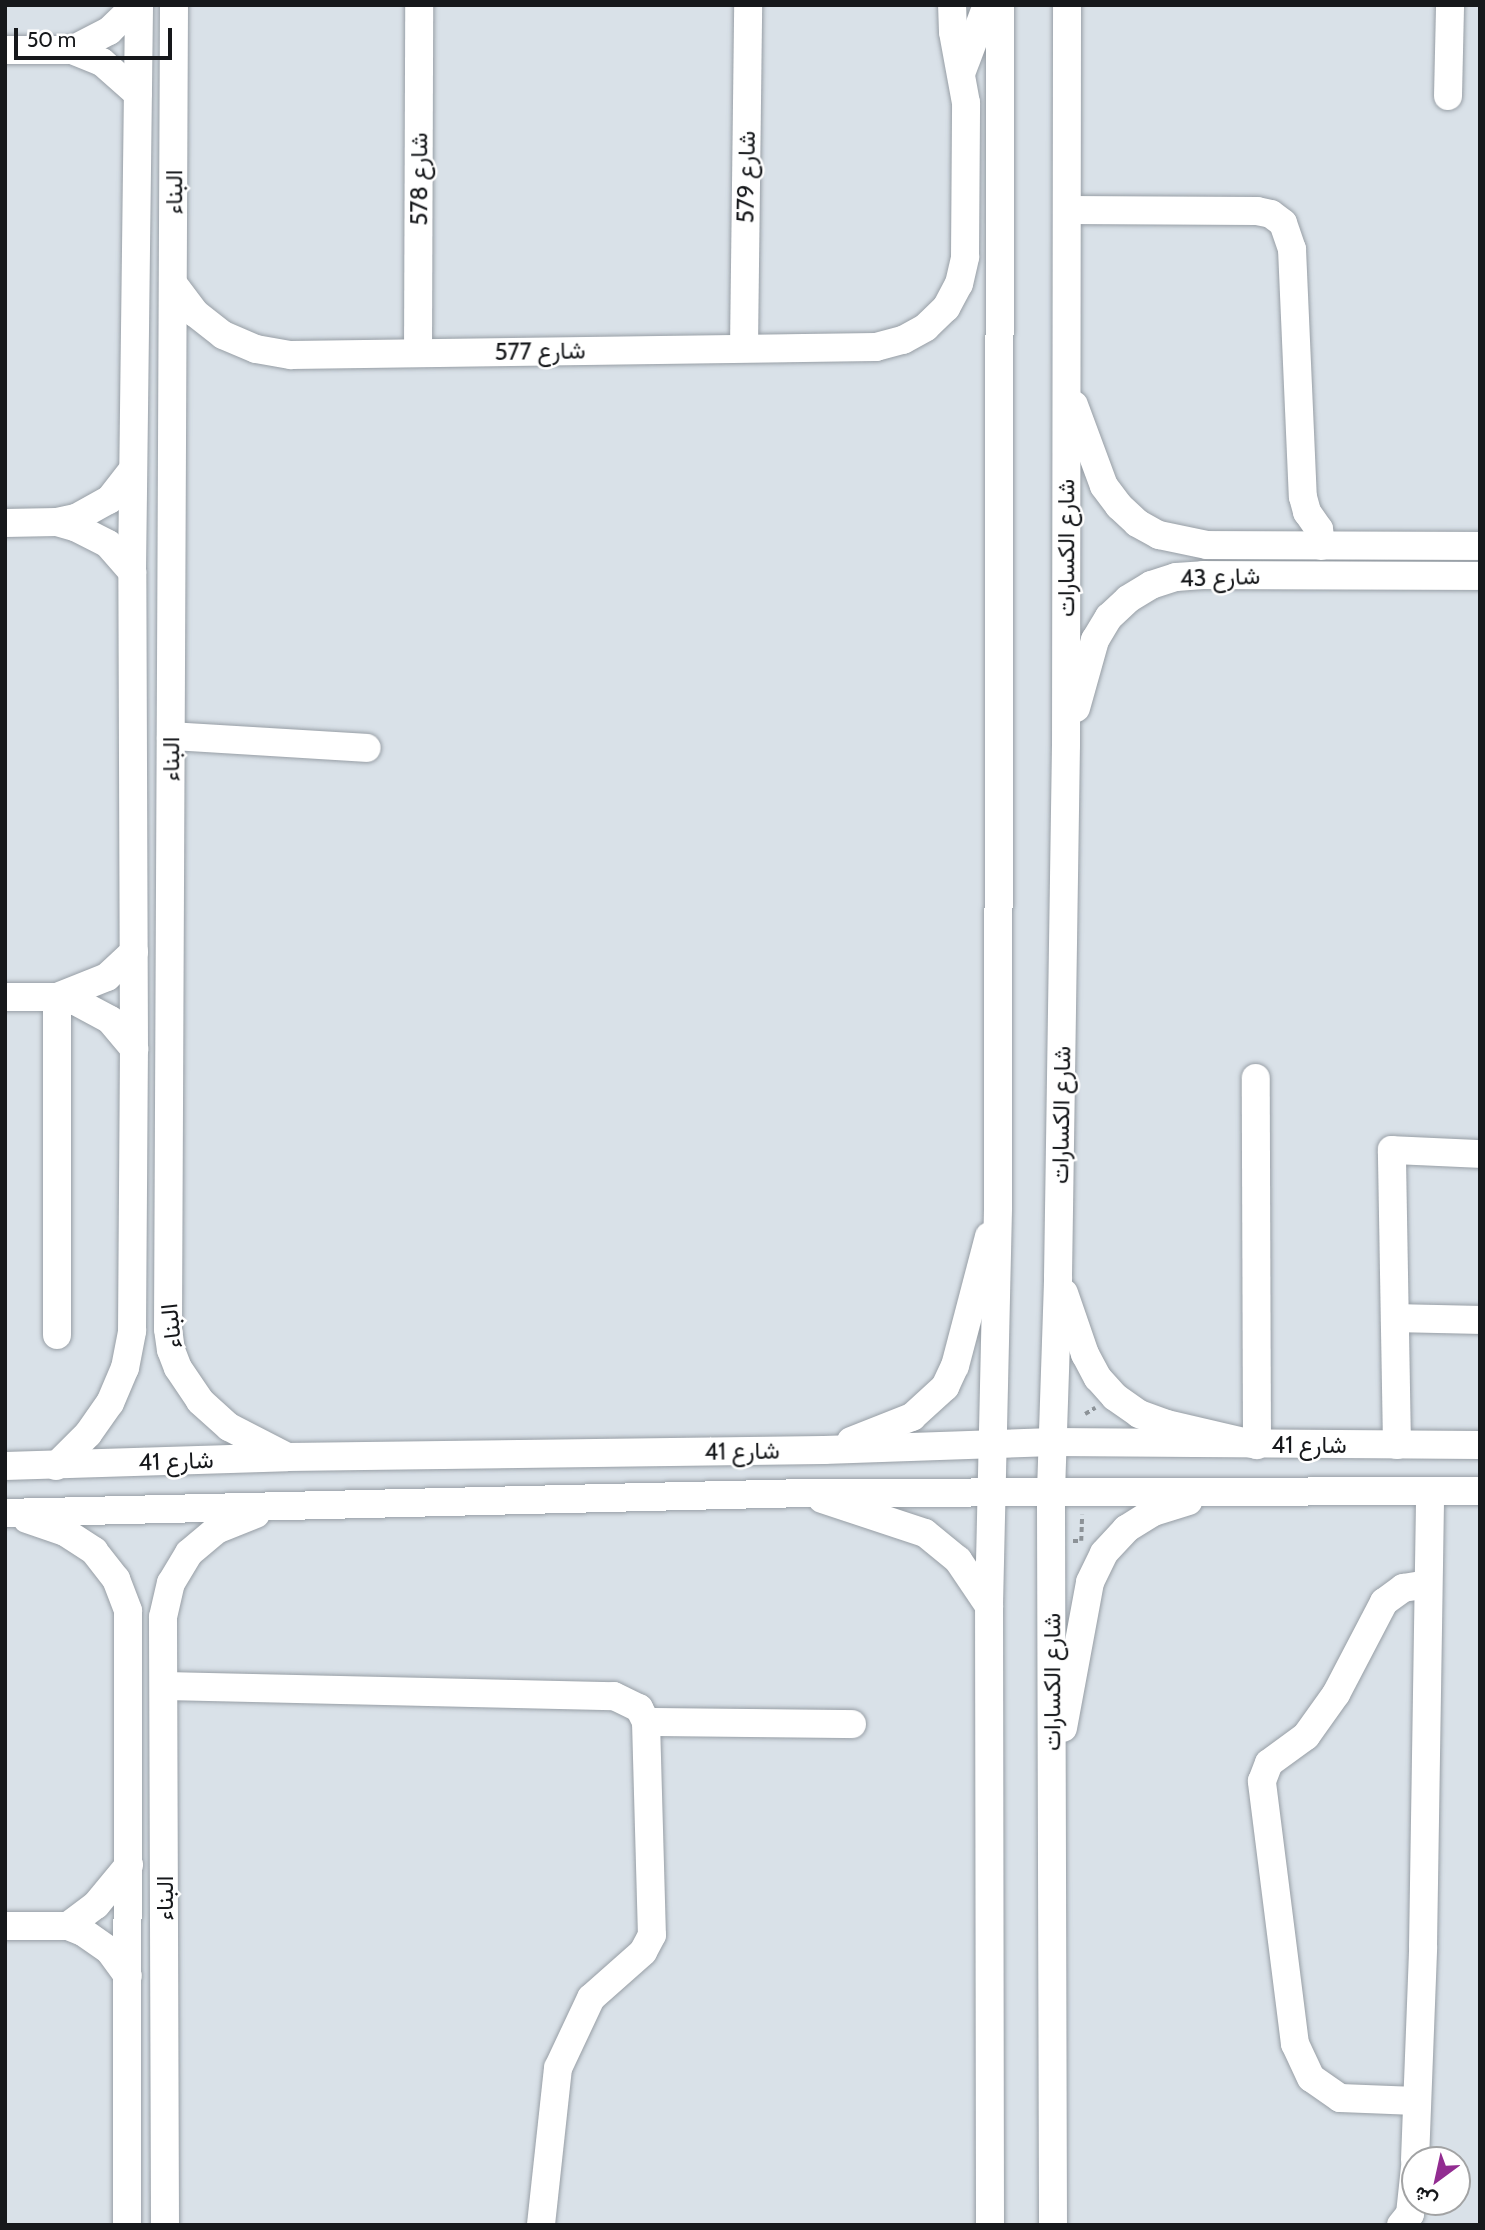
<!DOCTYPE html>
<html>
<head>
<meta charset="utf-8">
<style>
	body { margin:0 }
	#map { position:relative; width:1485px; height:2230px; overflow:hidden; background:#d9e1e8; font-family:Cabin,Vazirmatn,sans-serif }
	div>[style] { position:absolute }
	.path>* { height:3.5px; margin-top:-1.75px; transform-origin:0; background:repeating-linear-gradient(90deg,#8c9297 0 5px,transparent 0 8.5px) }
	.roads { filter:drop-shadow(0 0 2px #979ea5) drop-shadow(0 0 2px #979ea5) }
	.minor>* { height:28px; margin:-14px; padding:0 14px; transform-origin:14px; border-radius:14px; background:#fff }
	span { translate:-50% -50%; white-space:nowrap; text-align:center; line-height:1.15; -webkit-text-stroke:5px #fff; paint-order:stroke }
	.street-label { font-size:24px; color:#16181b }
	.frame { position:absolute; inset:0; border:7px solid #16181b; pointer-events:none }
	.north { position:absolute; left:1401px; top:2146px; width:70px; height:70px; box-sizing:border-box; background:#fff; border:2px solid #a2a3a4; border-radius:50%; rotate:213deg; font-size:19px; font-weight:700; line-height:28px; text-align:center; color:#16181b }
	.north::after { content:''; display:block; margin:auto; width:24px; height:32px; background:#922c91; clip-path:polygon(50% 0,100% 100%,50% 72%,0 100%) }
	.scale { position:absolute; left:14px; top:28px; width:158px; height:32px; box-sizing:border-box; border:4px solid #16181b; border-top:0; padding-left:9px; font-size:21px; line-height:24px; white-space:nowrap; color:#16181b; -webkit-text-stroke:5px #fff; paint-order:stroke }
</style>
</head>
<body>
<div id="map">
	<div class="path">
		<i style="left:1085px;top:1414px;width:12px;rotate:-31deg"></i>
		<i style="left:1073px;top:1541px;width:8px"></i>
		<i style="left:1081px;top:1541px;width:26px;rotate:-88deg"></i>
	</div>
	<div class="roads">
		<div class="minor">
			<i style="left:174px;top:5px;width:1324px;rotate:90.26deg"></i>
			<i style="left:168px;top:1329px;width:21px;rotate:82deg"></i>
			<i style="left:171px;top:1350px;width:19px;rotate:69deg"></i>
			<i style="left:178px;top:1368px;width:40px;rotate:56deg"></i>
			<i style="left:200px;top:1401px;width:39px;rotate:42deg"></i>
			<i style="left:229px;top:1427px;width:65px;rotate:27.3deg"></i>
			<i style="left:5px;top:50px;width:67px"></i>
			<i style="left:72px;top:50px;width:32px;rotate:22deg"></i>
			<i style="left:102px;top:62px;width:48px;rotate:41.6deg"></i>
			<i style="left:72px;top:50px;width:42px;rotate:-27.2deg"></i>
			<i style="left:109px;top:31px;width:37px;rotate:-44deg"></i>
			<i style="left:962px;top:71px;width:71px;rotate:-69.3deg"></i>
			<i style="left:1448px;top:96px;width:91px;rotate:-88.7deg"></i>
			<i style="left:1067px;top:210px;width:190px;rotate:0.3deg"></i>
			<i style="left:1257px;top:211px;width:14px;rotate:12deg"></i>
			<i style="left:1271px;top:214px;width:15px;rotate:37deg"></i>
			<i style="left:1283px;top:223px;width:28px;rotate:71deg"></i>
			<i style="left:1292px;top:249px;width:248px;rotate:87.5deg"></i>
			<i style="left:1303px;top:497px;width:16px;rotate:75deg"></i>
			<i style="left:1307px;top:512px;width:21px;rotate:55deg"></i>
			<i style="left:1319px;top:529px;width:17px;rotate:83deg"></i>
			<i style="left:174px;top:285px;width:35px;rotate:53deg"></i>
			<i style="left:195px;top:313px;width:36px;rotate:38deg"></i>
			<i style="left:223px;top:335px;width:36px;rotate:23deg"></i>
			<i style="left:256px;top:349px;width:36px;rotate:10deg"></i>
			<i style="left:291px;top:355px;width:585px;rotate:-0.78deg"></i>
			<i style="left:876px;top:347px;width:28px;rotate:-15deg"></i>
			<i style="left:903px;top:340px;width:26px;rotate:-29deg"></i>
			<i style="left:926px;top:327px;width:28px;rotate:-44deg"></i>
			<i style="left:946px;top:308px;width:27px;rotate:-62deg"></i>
			<i style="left:959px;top:284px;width:28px;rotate:-77deg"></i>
			<i style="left:965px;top:257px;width:154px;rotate:-89.6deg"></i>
			<i style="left:966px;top:103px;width:72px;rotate:-100.4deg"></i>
			<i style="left:953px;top:32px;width:27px;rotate:-92deg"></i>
			<i style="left:744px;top:348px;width:343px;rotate:-89.3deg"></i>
			<i style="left:418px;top:353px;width:348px;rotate:-89.8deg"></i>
			<i style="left:1074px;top:405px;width:86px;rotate:69.7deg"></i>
			<i style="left:1104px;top:486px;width:25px;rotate:53deg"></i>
			<i style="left:1119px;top:506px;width:25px;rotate:43deg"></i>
			<i style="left:1137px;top:523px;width:25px;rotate:29deg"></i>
			<i style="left:1159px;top:535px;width:49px;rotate:11.8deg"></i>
			<i style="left:1207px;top:545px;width:273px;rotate:0.2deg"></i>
			<i style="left:57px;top:522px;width:19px;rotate:-12deg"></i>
			<i style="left:76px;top:518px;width:38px;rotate:-29deg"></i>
			<i style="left:109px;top:500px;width:37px;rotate:-52deg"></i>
			<i style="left:5px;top:523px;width:52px;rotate:-1.1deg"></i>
			<i style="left:57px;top:522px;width:19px;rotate:16deg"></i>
			<i style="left:75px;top:527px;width:37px;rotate:27deg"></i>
			<i style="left:108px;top:544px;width:37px;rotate:49deg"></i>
			<i style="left:1076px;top:708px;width:71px;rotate:-74.4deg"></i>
			<i style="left:1095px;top:640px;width:27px;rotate:-59deg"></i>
			<i style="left:1109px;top:617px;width:26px;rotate:-43deg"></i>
			<i style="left:1128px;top:599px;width:27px;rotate:-31deg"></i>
			<i style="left:1151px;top:585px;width:26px;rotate:-18deg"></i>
			<i style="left:1176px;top:577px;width:27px;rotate:-4deg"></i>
			<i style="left:1203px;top:575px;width:277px;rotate:0.2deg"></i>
			<i style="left:171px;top:736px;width:196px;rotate:3.5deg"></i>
			<i style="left:5px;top:997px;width:52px"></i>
			<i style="left:57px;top:997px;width:18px;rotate:13deg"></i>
			<i style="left:75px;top:1001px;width:40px;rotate:28deg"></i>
			<i style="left:110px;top:1020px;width:38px;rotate:50deg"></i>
			<i style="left:57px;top:997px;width:338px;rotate:90deg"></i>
			<i style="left:57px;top:997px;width:54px;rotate:-21.8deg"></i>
			<i style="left:107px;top:977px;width:37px;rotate:-43deg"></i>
			<i style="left:1064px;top:1293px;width:65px;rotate:71deg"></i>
			<i style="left:1085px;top:1354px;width:27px;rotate:62deg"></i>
			<i style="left:1098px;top:1378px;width:25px;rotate:48deg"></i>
			<i style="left:1115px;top:1397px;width:29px;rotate:35deg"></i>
			<i style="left:1139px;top:1414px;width:30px;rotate:20deg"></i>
			<i style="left:1167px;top:1424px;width:92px;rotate:13.1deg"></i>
			<i style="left:1257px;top:1445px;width:367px;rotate:-90.2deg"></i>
			<i style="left:1395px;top:1318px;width:85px;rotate:1.3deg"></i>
			<i style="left:851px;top:1441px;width:66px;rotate:-21.5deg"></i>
			<i style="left:912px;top:1417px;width:45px;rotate:-42.3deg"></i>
			<i style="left:945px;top:1387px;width:23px;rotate:-65deg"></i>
			<i style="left:955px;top:1366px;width:134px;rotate:-75.3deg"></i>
			<i style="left:1397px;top:1445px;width:295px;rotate:-91deg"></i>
			<i style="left:1392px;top:1150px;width:88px;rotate:2.6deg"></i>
			<i style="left:5px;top:1466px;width:282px;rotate:-1.8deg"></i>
			<i style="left:287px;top:1457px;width:537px;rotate:-0.75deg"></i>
			<i style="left:824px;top:1450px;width:229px;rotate:-2deg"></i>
			<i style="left:1053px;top:1442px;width:427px;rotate:0.4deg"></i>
			<i style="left:56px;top:1466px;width:45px;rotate:-45deg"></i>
			<i style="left:88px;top:1434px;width:38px;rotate:-55deg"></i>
			<i style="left:110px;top:1403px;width:38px;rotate:-67deg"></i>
			<i style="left:125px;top:1368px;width:38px;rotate:-79deg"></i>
			<i style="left:132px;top:1331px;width:282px;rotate:-89.6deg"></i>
			<i style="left:134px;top:1049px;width:477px;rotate:-90.2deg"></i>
			<i style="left:132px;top:572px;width:567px;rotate:-89.29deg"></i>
			<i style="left:822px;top:1499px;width:108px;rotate:18.3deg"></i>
			<i style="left:925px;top:1533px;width:43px;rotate:39.3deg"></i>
			<i style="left:958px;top:1560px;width:55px;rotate:56deg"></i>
			<i style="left:5px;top:1513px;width:801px;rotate:-1.43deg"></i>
			<i style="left:806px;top:1493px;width:674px;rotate:-0.17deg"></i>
			<i style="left:27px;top:1519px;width:40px;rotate:18.9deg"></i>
			<i style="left:65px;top:1532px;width:35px;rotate:33deg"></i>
			<i style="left:94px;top:1551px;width:36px;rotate:52deg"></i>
			<i style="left:116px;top:1579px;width:34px;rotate:69deg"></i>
			<i style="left:128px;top:1611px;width:614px;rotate:90.09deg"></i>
			<i style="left:165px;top:1686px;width:449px;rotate:1.3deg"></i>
			<i style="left:614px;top:1696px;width:28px;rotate:26deg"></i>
			<i style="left:639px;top:1708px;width:16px;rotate:63deg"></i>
			<i style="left:646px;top:1722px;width:213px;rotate:88.4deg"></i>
			<i style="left:652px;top:1935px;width:19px;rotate:118deg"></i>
			<i style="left:643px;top:1952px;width:69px;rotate:138.5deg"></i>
			<i style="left:591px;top:1998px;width:77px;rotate:115.2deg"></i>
			<i style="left:558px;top:2068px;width:158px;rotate:96.2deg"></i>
			<i style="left:646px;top:1722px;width:206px;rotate:0.6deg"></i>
			<i style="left:1063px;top:1728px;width:148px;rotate:-79.5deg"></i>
			<i style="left:1090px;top:1582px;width:32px;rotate:-64deg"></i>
			<i style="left:1104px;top:1553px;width:33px;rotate:-47deg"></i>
			<i style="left:1126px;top:1529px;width:32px;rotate:-32deg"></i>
			<i style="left:1153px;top:1512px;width:37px;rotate:-17deg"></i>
			<i style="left:5px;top:1926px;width:63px"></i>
			<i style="left:68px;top:1926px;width:16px;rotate:22deg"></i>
			<i style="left:83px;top:1932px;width:32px;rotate:35deg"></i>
			<i style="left:109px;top:1950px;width:32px;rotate:54deg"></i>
			<i style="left:68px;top:1926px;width:35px;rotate:-37deg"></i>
			<i style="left:96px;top:1905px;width:52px;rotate:-50.5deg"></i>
			<i style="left:1416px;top:2101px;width:76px;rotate:-177.7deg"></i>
			<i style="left:1340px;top:2098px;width:35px;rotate:-145deg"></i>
			<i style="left:1311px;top:2078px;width:38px;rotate:-115deg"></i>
			<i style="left:1295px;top:2044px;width:265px;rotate:-97.2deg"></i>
			<i style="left:1262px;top:1781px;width:19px;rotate:-69deg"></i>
			<i style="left:1269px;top:1763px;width:46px;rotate:-36.1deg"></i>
			<i style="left:1306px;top:1736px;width:52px;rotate:-54.5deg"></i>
			<i style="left:1336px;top:1694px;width:104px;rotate:-62.4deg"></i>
			<i style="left:1384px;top:1602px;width:24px;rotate:-36deg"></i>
			<i style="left:1403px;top:1588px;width:25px;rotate:-9deg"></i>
			<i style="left:1415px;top:2160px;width:213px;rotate:-87.8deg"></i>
			<i style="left:1423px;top:1947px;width:456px;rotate:-89.1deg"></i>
			<i style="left:165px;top:2225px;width:608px;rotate:-90.19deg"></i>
			<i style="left:163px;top:1617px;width:35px;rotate:-77deg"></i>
			<i style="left:171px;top:1583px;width:35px;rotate:-59deg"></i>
			<i style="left:189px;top:1553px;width:35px;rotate:-40deg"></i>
			<i style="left:216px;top:1530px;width:43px;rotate:-21.8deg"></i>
			<i style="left:990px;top:2225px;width:619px;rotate:-90.09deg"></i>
			<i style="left:989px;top:1606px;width:399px;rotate:-88.7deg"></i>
			<i style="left:998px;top:1207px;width:1202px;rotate:-89.9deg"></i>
			<i style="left:1053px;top:2225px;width:733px;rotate:-90.16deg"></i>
			<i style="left:1051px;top:1492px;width:215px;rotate:-88.1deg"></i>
			<i style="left:1058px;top:1277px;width:532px;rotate:-89.14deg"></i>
			<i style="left:1066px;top:745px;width:740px;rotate:-89.92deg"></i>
			<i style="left:1401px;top:2225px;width:14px;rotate:-51deg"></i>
			<i style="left:1410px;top:2214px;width:47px;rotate:-83.9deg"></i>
		</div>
	</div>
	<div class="street-label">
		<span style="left:746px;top:177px;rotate:-89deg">شارع 579</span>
		<span style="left:419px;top:179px;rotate:-90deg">شارع 578</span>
		<span style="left:174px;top:192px;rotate:-90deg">البناء</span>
		<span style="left:540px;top:351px;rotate:-1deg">شارع 577</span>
		<span style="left:1066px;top:548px;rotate:-90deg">شارع الكسارات</span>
		<span style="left:1220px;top:577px;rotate:-2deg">شارع 43</span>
		<span style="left:171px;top:759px;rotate:-90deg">البناء</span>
		<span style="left:1061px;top:1115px;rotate:-89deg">شارع الكسارات</span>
		<span style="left:171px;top:1326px;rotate:-96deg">البناء</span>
		<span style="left:1309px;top:1445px">شارع 41</span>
		<span style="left:742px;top:1451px;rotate:-1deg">شارع 41</span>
		<span style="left:176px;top:1461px;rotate:-2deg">شارع 41</span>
		<span style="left:1052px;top:1682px;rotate:-90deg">شارع الكسارات</span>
		<span style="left:165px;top:1898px;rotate:-90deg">البناء</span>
	</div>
	<div class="frame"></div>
	<div class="north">ش</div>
	<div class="scale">50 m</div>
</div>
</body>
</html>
